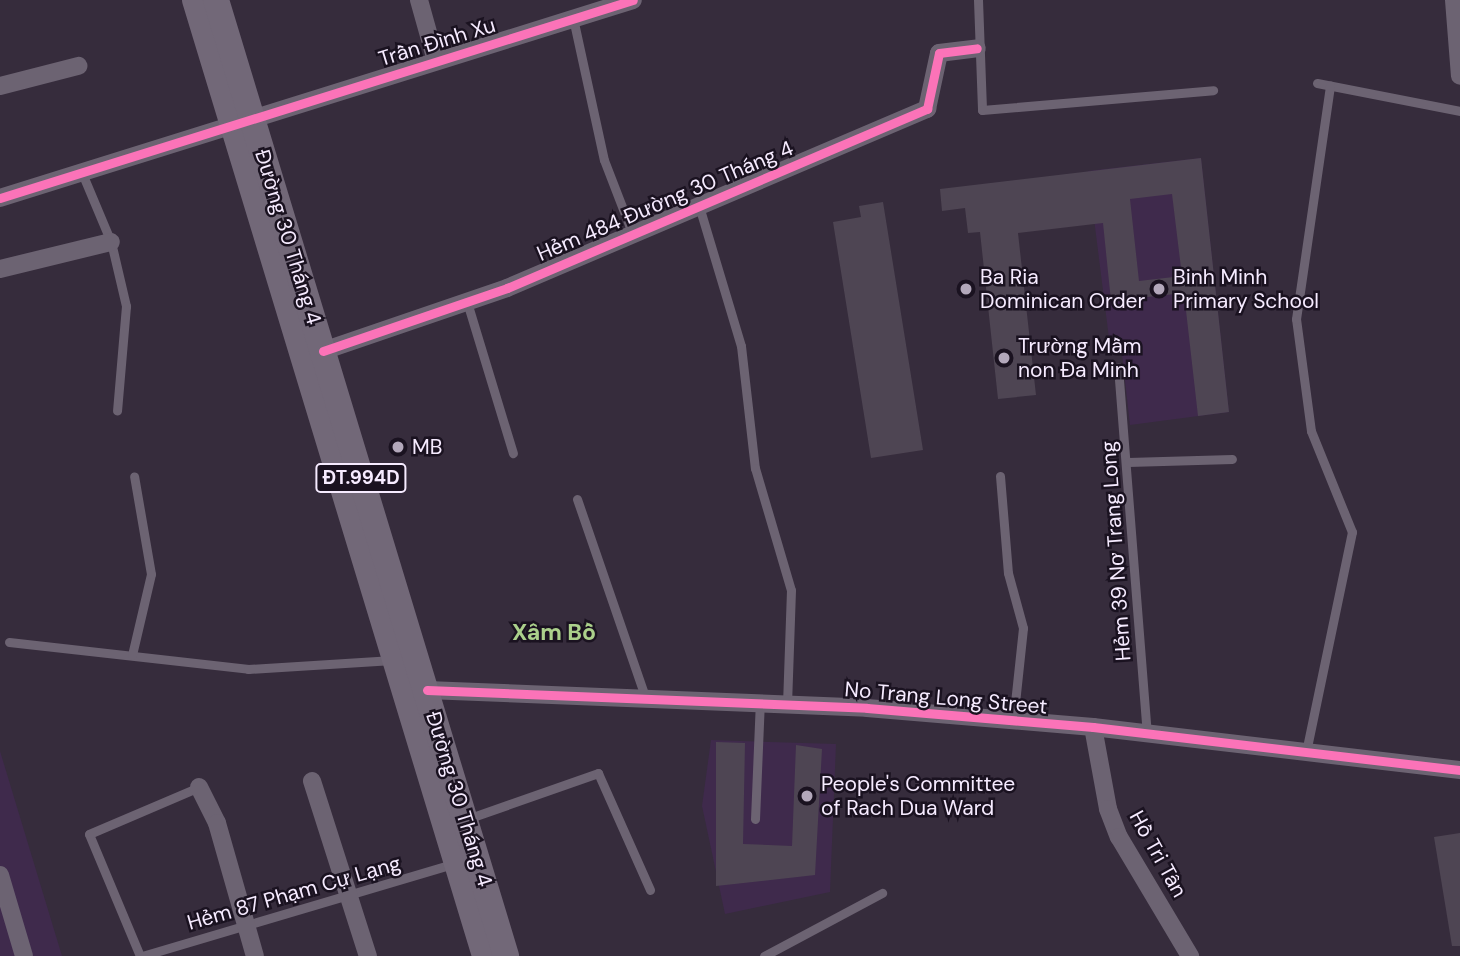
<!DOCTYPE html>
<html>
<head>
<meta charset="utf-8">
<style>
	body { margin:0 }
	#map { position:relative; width:1460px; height:956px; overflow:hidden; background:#362c3c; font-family:"DM Sans",sans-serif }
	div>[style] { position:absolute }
	.built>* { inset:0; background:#3f2a4c }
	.building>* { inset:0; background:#4e4553 }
	.lane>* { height:9px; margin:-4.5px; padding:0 4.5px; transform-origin:4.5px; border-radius:4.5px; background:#6c6372 }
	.street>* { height:18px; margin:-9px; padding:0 9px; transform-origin:9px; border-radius:9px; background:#6c6372 }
	.primary>* { height:26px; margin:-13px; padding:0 13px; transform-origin:13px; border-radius:13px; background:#726878 }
	.cycleway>* { height:9px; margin:-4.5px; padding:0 4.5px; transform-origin:4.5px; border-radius:4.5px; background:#fb73b8 }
	.dots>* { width:19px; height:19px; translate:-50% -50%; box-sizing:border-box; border:4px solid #1a1220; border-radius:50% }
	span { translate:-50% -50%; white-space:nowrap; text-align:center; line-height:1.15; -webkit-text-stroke:5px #1a1220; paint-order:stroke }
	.shield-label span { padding:2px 5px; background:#1a1220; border:2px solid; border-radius:5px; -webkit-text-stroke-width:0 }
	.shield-label { font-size:19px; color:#f6ebff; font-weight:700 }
	.street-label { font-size:21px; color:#f6ebff }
	.poi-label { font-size:21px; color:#f6ebff }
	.left { translate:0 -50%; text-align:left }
	.neighbourhood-label { font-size:23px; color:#abd08b; font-weight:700 }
</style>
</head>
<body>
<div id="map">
	<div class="built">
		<i style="clip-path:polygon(1201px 158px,1229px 412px,1130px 425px,1122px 354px,1111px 354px,1088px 171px)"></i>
		<i style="clip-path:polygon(711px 740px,836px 744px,830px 892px,725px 914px,702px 806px)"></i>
		<i style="clip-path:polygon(0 751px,62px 956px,0 956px)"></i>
	</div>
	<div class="building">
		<i style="clip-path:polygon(evenodd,1201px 158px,1229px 412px,1198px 416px,1184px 293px,1111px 301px,1103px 223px,1018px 233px,1036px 395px,998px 399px,980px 232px,968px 233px,965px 208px,942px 211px,940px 189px,1201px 158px,1172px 194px,1182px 276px,1139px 281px,1130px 199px,1172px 194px)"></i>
		<i style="clip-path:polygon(883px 202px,923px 450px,871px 458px,833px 222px,861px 217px,859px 206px)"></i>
		<i style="clip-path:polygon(716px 742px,745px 743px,743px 844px,792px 846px,796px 745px,822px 749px,815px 875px,716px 886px)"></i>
		<i style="clip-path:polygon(1460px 833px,1460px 946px,1452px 946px,1434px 837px)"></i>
	</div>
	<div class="lane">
		<i style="left:978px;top:0;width:110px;rotate:87.9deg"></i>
		<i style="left:982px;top:110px;width:232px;rotate:-4.9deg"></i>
		<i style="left:573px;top:18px;width:145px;rotate:77.7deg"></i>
		<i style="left:604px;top:160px;width:80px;rotate:68.9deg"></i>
		<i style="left:1317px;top:83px;width:146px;rotate:11.1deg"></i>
		<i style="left:82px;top:173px;width:75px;rotate:67.2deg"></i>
		<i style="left:111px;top:242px;width:66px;rotate:76.8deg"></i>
		<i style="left:126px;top:306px;width:105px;rotate:94.9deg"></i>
		<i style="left:699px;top:206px;width:146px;rotate:73.3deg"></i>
		<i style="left:741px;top:346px;width:123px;rotate:83.5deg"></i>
		<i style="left:755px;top:468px;width:127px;rotate:73.6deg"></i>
		<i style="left:791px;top:590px;width:113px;rotate:92deg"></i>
		<i style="left:467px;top:302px;width:158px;rotate:73.1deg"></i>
		<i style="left:1118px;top:367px;width:368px;rotate:85.5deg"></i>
		<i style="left:1128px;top:462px;width:104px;rotate:-1.7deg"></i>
		<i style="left:1000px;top:476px;width:97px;rotate:85.3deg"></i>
		<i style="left:1008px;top:573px;width:57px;rotate:74.7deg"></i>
		<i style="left:1023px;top:628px;width:95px;rotate:96.1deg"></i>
		<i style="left:577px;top:499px;width:209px;rotate:71deg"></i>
		<i style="left:9px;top:642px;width:241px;rotate:6.4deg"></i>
		<i style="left:248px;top:669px;width:145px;rotate:-3.6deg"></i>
		<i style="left:132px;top:655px;width:83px;rotate:-76.8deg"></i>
		<i style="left:151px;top:574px;width:99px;rotate:-99.8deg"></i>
		<i style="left:1306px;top:752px;width:225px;rotate:-78.2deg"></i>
		<i style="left:1352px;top:532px;width:109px;rotate:-112.1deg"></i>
		<i style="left:1311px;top:431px;width:113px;rotate:-97.6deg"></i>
		<i style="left:1296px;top:319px;width:236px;rotate:-81.7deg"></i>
		<i style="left:467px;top:819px;width:139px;rotate:-19.3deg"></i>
		<i style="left:598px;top:773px;width:128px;rotate:66deg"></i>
		<i style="left:755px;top:819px;width:117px;rotate:-87.6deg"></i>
		<i style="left:140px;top:956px;width:132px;rotate:-112.7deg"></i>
		<i style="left:89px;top:834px;width:120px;rotate:-23.1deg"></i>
		<i style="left:142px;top:956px;width:327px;rotate:-16.5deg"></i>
		<i style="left:764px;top:956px;width:134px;rotate:-28.1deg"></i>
	</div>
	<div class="street">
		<i style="left:419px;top:0;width:63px;rotate:74.4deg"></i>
		<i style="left:1454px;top:0;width:76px;rotate:85.5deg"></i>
		<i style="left:0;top:86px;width:81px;rotate:-14.4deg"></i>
		<i style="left:0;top:198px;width:663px;rotate:-17.37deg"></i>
		<i style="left:0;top:269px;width:114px;rotate:-13.7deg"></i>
		<i style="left:323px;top:351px;width:194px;rotate:-18.9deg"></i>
		<i style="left:507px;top:288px;width:457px;rotate:-23.1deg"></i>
		<i style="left:927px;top:109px;width:57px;rotate:-77.9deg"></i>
		<i style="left:939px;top:53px;width:38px;rotate:-7deg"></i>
		<i style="left:427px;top:690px;width:440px;rotate:2.3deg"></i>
		<i style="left:867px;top:708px;width:227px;rotate:4.8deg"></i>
		<i style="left:1093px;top:727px;width:370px;rotate:6.7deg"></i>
		<i style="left:1093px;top:727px;width:83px;rotate:79.6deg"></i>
		<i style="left:1108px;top:809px;width:30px;rotate:69deg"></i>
		<i style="left:1119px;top:837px;width:139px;rotate:59.2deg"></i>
		<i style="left:312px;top:781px;width:184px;rotate:72.3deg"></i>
		<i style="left:199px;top:787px;width:40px;rotate:63.4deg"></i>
		<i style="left:217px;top:823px;width:138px;rotate:74.1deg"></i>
		<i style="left:0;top:875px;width:84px;rotate:73.5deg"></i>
	</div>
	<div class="primary">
		<i style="left:195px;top:0;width:999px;rotate:73.12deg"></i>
		<i style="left:216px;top:0;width:999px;rotate:73.12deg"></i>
	</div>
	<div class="cycleway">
		<i style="left:0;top:198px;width:663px;rotate:-17.37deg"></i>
		<i style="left:323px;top:351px;width:194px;rotate:-18.9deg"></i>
		<i style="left:507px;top:288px;width:457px;rotate:-23.1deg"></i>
		<i style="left:927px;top:109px;width:57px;rotate:-77.9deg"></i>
		<i style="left:939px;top:53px;width:38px;rotate:-7deg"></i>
		<i style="left:427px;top:690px;width:440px;rotate:2.3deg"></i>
		<i style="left:867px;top:708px;width:227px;rotate:4.8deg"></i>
		<i style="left:1093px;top:727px;width:370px;rotate:6.7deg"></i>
	</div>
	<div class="dots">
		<i style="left:966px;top:289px;background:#b3a8bb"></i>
		<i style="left:1159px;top:289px;background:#b3a8bb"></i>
		<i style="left:1004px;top:358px;background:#b3a8bb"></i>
		<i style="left:398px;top:447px;background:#b3a8bb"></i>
		<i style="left:807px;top:796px;background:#b3a8bb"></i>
	</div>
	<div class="shield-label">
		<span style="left:361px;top:478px">ĐT.994D</span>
	</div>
	<div class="street-label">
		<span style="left:437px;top:42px;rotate:-17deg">Trần Đình Xu</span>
		<span style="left:665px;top:201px;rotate:-23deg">Hẻm 484 Đường 30 Tháng 4</span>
		<span style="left:288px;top:237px;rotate:73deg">Đường 30 Tháng 4</span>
		<span style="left:1116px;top:551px;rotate:-94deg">Hẻm 39 Nơ Trang Long</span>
		<span style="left:946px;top:698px;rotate:5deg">No Trang Long Street</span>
		<span style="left:459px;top:799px;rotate:73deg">Đường 30 Tháng 4</span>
		<span style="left:1158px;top:854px;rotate:61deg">Hồ Tri Tân</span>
		<span style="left:294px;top:893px;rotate:-16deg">Hẻm 87 Phạm Cự Lạng</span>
	</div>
	<div class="poi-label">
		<span class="left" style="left:980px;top:289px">Ba Ria<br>Dominican Order</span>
		<span class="left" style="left:1173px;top:289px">Binh Minh<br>Primary School</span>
		<span class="left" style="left:1018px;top:358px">Trường Mầm<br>non Đa Minh</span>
		<span class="left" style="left:412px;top:447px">MB</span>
		<span class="left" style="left:821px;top:796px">People's Committee<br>of Rach Dua Ward</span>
	</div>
	<div class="neighbourhood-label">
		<span style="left:554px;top:632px">Xâm Bồ</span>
	</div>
</div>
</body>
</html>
